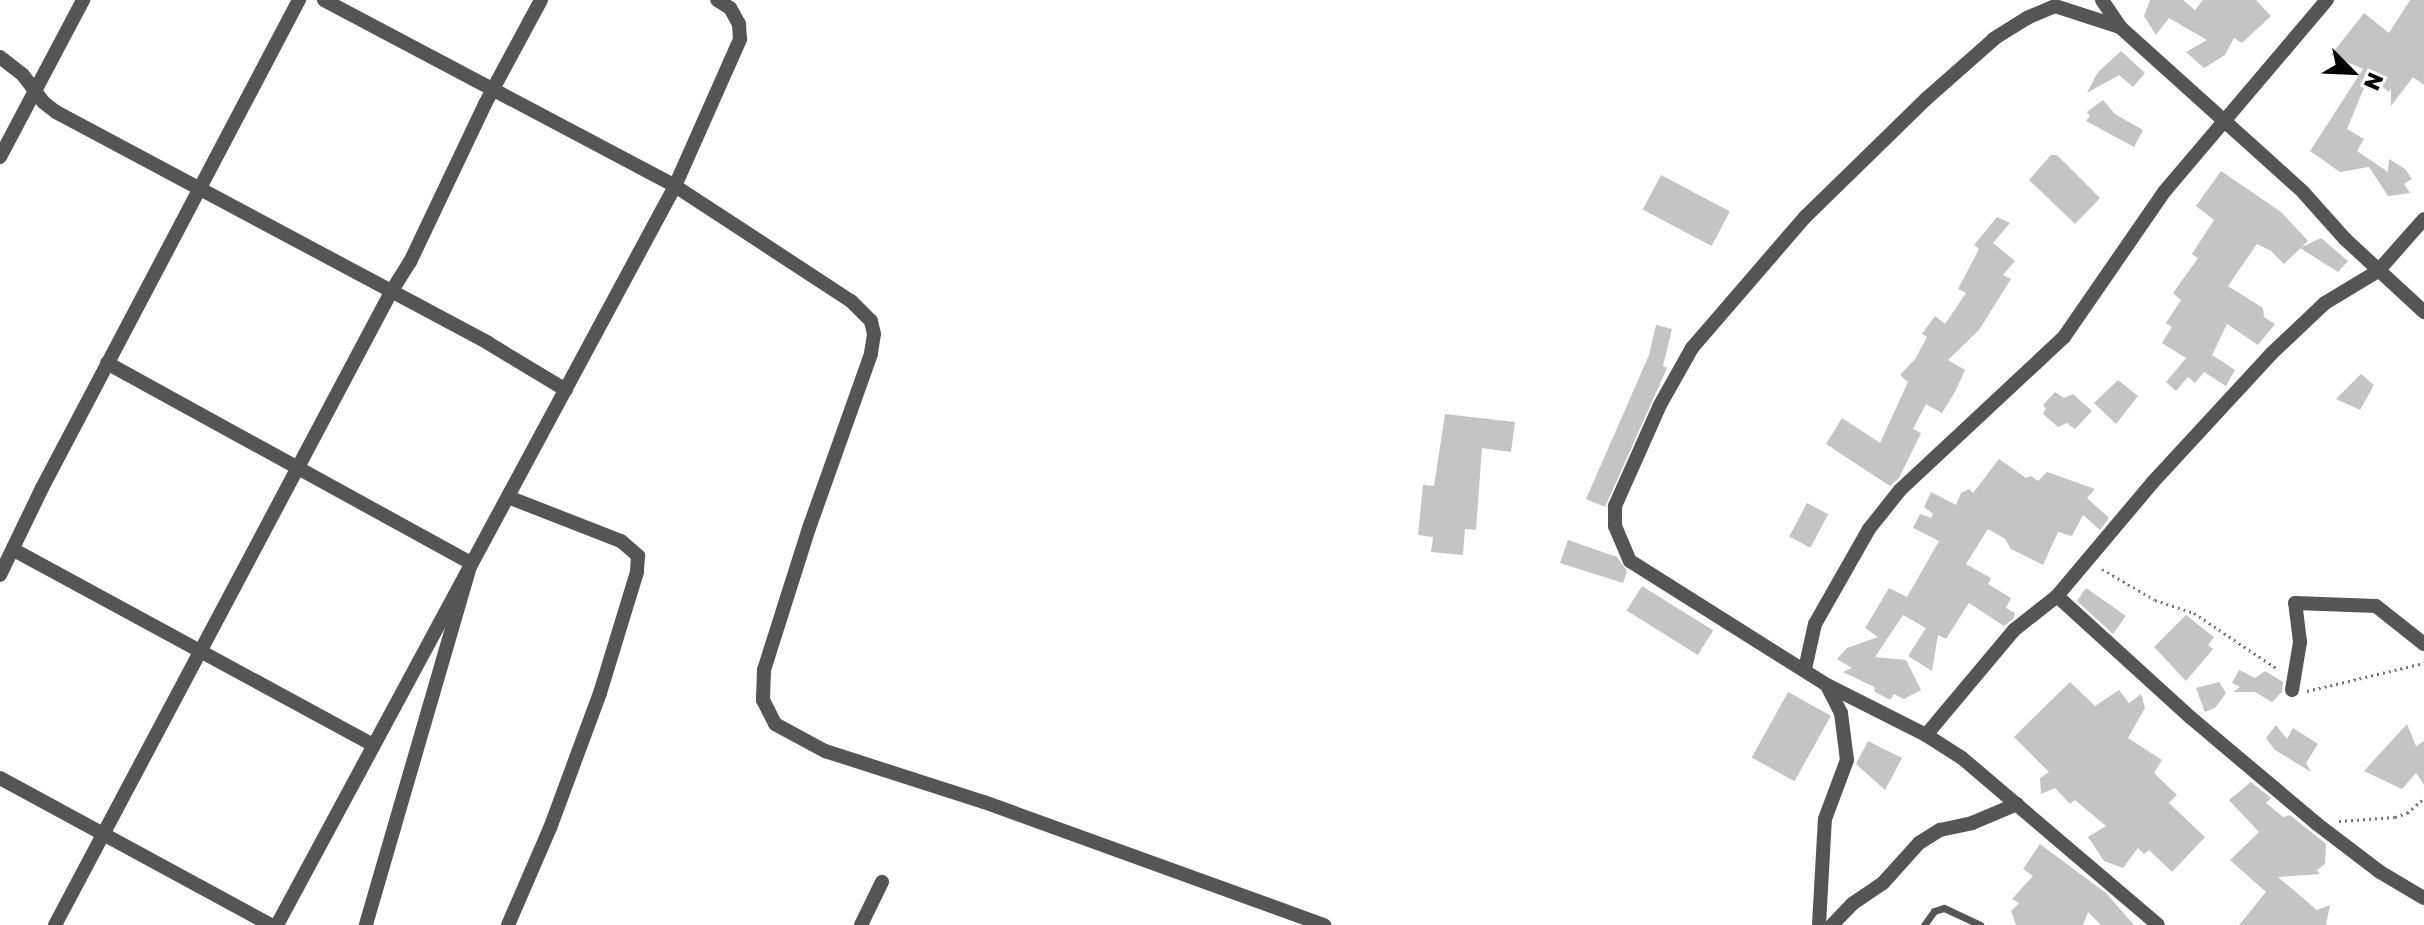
<!DOCTYPE html>
<html>
<head>
<meta charset="utf-8">
<style>
	body { margin:0 }
	#map { position:relative; width:2424px; height:925px; overflow:hidden; background:#fff; font-family:"Golos Text",sans-serif }
	div>[style] { position:absolute }
	.building>* { inset:0; background:#c4c4c4; transform-origin:0 0 }
	.path>* { height:3px; margin-top:-1.5px; transform-origin:0; background:repeating-linear-gradient(90deg,#777 0 2px,transparent 0 6px) }
	.service>* { height:7px; margin:-3.5px; padding:0 3.5px; transform-origin:3.5px; border-radius:3.5px; background:#555 }
	.minor>* { height:14px; margin:-7px; padding:0 7px; transform-origin:7px; border-radius:7px; background:#555 }
	span { translate:-50% -50%; white-space:nowrap; text-align:center; line-height:1.15; -webkit-text-stroke:6px #fff; paint-order:stroke }
	.north { position:absolute; left:2312px; top:32px; width:80px; height:80px; -webkit-text-stroke:6px #fff; paint-order:stroke; rotate:114deg; font-size:22px; font-weight:700; line-height:32px; text-align:center; color:#000 }
	.north::after { content:''; display:block; margin:auto; width:28px; height:36px; background:#000; clip-path:polygon(50% 0,100% 100%,50% 72%,0 100%) }
</style>
</head>
<body>
<div id="map">
	<div class="building">
		<i style="clip-path:polygon(2150px 0,2183px 0,2195px 10px,2203px 0,2256px 0,2271px 16px,2242px 43px,2234px 38px,2225px 55px,2204px 68px,2186px 52px,2207px 40px,2169px 18px,2156px 35px,2144px 16px)"></i>
		<i style="clip-path:polygon(2410px 0,2424px 0,2424px 85px,2413px 77px,2391px 106px,2391px 88px,2389px 92px,2369px 76px,2347px 129px,2364px 139px,2357px 151px,2388px 172px,2389px 159px,2405px 169px,2412px 179px,2404px 184px,2410px 193px,2388px 196px,2369px 167px,2340px 172px,2310px 151px,2363px 69px,2331px 55px,2364px 13px,2389px 33px)"></i>
		<i style="clip-path:polygon(2121px 51px,2145px 73px,2133px 87px,2119px 75px,2087px 93px,2098px 72px)"></i>
		<i style="clip-path:polygon(2103px 100px,2115px 114px,2143px 130px,2134px 147px,2086px 121px,2090px 116px,2087px 112px)"></i>
		<i style="clip-path:polygon(2051px 155px,2057px 155px,2100px 198px,2075px 224px,2029px 180px)"></i>
		<i style="clip-path:polygon(2221px 171px,2281px 212px,2308px 241px,2284px 264px,2271px 251px,2257px 244px,2228px 286px,2263px 308px,2264px 317px,2275px 324px,2258px 345px,2227px 324px,2212px 355px,2235px 370px,2226px 386px,2204px 372px,2195px 383px,2188px 377px,2176px 391px,2166px 382px,2186px 358px,2162px 343px,2172px 327px,2166px 323px,2181px 300px,2173px 293px,2198px 258px,2192px 254px,2214px 220px,2196px 206px)"></i>
		<i style="left:1661px;top:175px;width:78px;height:39px;rotate:28deg"></i>
		<i style="clip-path:polygon(1997px 217px,2010px 223px,1993px 243px,2015px 261px,2003px 275px,2011px 279px,1979px 330px,1948px 360px,1965px 370px,1955px 392px,1942px 413px,1926px 404px,1913px 429px,1921px 433px,1899px 478px,1890px 486px,1826px 444px,1842px 418px,1880px 443px,1908px 382px,1900px 375px,1915px 359px,1927px 337px,1922px 334px,1935px 316px,1945px 324px,1966px 293px,1958px 289px,1979px 249px,1974px 245px)"></i>
		<i style="clip-path:polygon(2321px 238px,2348px 261px,2338px 272px,2300px 248px)"></i>
		<i style="clip-path:polygon(1656px 325px,1672px 329px,1663px 366px,1667px 368px,1605px 507px,1586px 499px,1649px 355px)"></i>
		<i style="clip-path:polygon(2361px 374px,2374px 385px,2360px 410px,2336px 399px)"></i>
		<i style="clip-path:polygon(2118px 380px,2138px 396px,2116px 424px,2094px 403px)"></i>
		<i style="clip-path:polygon(2055px 392px,2064px 398px,2073px 394px,2092px 411px,2075px 429px,2067px 423px,2058px 427px,2043px 414px,2046px 408px,2043px 405px)"></i>
		<i style="clip-path:polygon(1445px 414px,1515px 422px,1511px 452px,1482px 448px,1476px 530px,1465px 529px,1463px 555px,1431px 552px,1433px 537px,1418px 535px,1423px 485px,1434px 486px)"></i>
		<i style="clip-path:polygon(1999px 459px,2026px 478px,2031px 476px,2038px 481px,2047px 472px,2095px 489px,2087px 498px,2109px 518px,2100px 530px,2083px 515px,2072px 536px,2058px 532px,2043px 565px,2011px 549px,2005px 539px,1988px 529px,1966px 564px,1991px 578px,1988px 584px,2011px 598px,2006px 608px,2015px 613px,2014px 618px,2004px 626px,1969px 603px,1946px 639px,1938px 635px,1932px 671px,1908px 656px,1926px 628px,1903px 615px,1875px 657px,1906px 660px,1921px 690px,1904px 699px,1894px 694px,1890px 700px,1875px 692px,1874px 687px,1843px 672px,1852px 668px,1837px 659px,1847px 648px,1878px 637px,1865px 628px,1889px 588px,1907px 597px,1939px 541px,1913px 528px,1920px 514px,1931px 518px,1933px 514px,1924px 507px,1931px 492px,1956px 505px,1961px 493px,1969px 489px,1973px 493px)"></i>
		<i style="left:1807px;top:503px;width:24px;height:38px;rotate:28deg"></i>
		<i style="clip-path:polygon(1568px 540px,1617px 557px,1627px 571px,1623px 583px,1560px 563px)"></i>
		<i style="left:1642px;top:586px;width:84px;height:29px;rotate:32deg"></i>
		<i style="clip-path:polygon(2086px 588px,2126px 616px,2113px 634px,2077px 601px)"></i>
		<i style="clip-path:polygon(2186px 615px,2214px 637px,2208px 645px,2213px 649px,2186px 681px,2154px 647px)"></i>
		<i style="clip-path:polygon(2239px 670px,2255px 678px,2265px 671px,2283px 682px,2282px 692px,2272px 702px,2255px 692px,2233px 692px,2240px 687px,2232px 683px)"></i>
		<i style="clip-path:polygon(2070px 682px,2095px 706px,2119px 690px,2129px 703px,2141px 694px,2145px 708px,2128px 738px,2162px 760px,2154px 773px,2177px 795px,2169px 803px,2205px 837px,2172px 872px,2149px 850px,2144px 854px,2138px 848px,2123px 868px,2104px 861px,2088px 837px,2106px 826px,2075px 800px,2070px 804px,2055px 788px,2041px 794px,2040px 778px,2049px 772px,2014px 737px)"></i>
		<i style="clip-path:polygon(2219px 682px,2226px 693px,2215px 708px,2205px 712px,2196px 688px)"></i>
		<i style="left:1788px;top:692px;width:49px;height:75px;rotate:29deg"></i>
		<i style="clip-path:polygon(2407px 724px,2416px 746px,2424px 741px,2424px 785px,2416px 773px,2402px 789px,2364px 771px)"></i>
		<i style="clip-path:polygon(2276px 725px,2287px 739px,2293px 728px,2318px 744px,2306px 763px,2311px 772px,2275px 750px,2266px 738px)"></i>
		<i style="clip-path:polygon(1868px 741px,1902px 758px,1885px 790px,1856px 764px)"></i>
		<i style="clip-path:polygon(2251px 782px,2271px 798px,2266px 803px,2283px 817px,2290px 815px,2326px 844px,2325px 864px,2317px 870px,2320px 874px,2278px 877px,2317px 910px,2330px 905px,2326px 925px,2239px 925px,2266px 892px,2230px 860px,2259px 832px,2229px 800px)"></i>
		<i style="clip-path:polygon(2040px 844px,2106px 893px,2134px 925px,2101px 925px,2088px 912px,2083px 925px,2016px 925px,2011px 911px,2019px 903px,2012px 899px,2033px 876px,2023px 869px)"></i>
	</div>
	<div class="path">
		<i style="left:2102px;top:569px;width:61px;rotate:30.3deg"></i>
		<i style="left:2155px;top:600px;width:41px;rotate:18.4deg"></i>
		<i style="left:2194px;top:613px;width:102px;rotate:33.8deg"></i>
		<i style="left:2307px;top:691px;width:120px;rotate:-13.5deg"></i>
		<i style="left:2339px;top:821px;width:56px;rotate:-4.1deg"></i>
		<i style="left:2395px;top:817px;width:13px;rotate:-18deg"></i>
		<i style="left:2407px;top:813px;width:23px;rotate:-41deg"></i>
	</div>
	<div class="service">
		<i style="left:1924px;top:925px;width:17px;rotate:-54deg"></i>
		<i style="left:1934px;top:911px;width:10px;rotate:-17deg"></i>
		<i style="left:1944px;top:908px;width:40px;rotate:25deg"></i>
	</div>
	<div class="minor">
		<i style="left:324px;top:0;width:397px;rotate:27.9deg"></i>
		<i style="left:675px;top:186px;width:210px;rotate:33.2deg"></i>
		<i style="left:851px;top:301px;width:28px;rotate:45deg"></i>
		<i style="left:871px;top:321px;width:13px;rotate:77deg"></i>
		<i style="left:874px;top:334px;width:20px;rotate:99deg"></i>
		<i style="left:871px;top:354px;width:185px;rotate:109.6deg"></i>
		<i style="left:809px;top:528px;width:149px;rotate:107.6deg"></i>
		<i style="left:764px;top:670px;width:30px;rotate:92deg"></i>
		<i style="left:763px;top:700px;width:27px;rotate:63deg"></i>
		<i style="left:775px;top:724px;width:57px;rotate:28.4deg"></i>
		<i style="left:825px;top:751px;width:167px;rotate:17.8deg"></i>
		<i style="left:984px;top:802px;width:362px;rotate:19.9deg"></i>
		<i style="left:2102px;top:0;width:32px;rotate:56deg"></i>
		<i style="left:2120px;top:27px;width:246px;rotate:42deg"></i>
		<i style="left:2303px;top:192px;width:63px;rotate:48.2deg"></i>
		<i style="left:2345px;top:239px;width:108px;rotate:42.7deg"></i>
		<i style="left:2120px;top:27px;width:68px;rotate:-162.1deg"></i>
		<i style="left:2055px;top:6px;width:30px;rotate:157deg"></i>
		<i style="left:2027px;top:18px;width:39px;rotate:148deg"></i>
		<i style="left:1994px;top:39px;width:91px;rotate:138.6deg"></i>
		<i style="left:1926px;top:99px;width:169px;rotate:135.7deg"></i>
		<i style="left:1805px;top:217px;width:173px;rotate:130.8deg"></i>
		<i style="left:1692px;top:348px;width:65px;rotate:119.3deg"></i>
		<i style="left:1660px;top:405px;width:111px;rotate:114deg"></i>
		<i style="left:1615px;top:506px;width:20px;rotate:90deg"></i>
		<i style="left:1615px;top:526px;width:38px;rotate:67deg"></i>
		<i style="left:1630px;top:561px;width:233px;rotate:32.2deg"></i>
		<i style="left:1827px;top:685px;width:111px;rotate:26.8deg"></i>
		<i style="left:1926px;top:735px;width:43px;rotate:32.6deg"></i>
		<i style="left:1962px;top:758px;width:257px;rotate:40.4deg"></i>
		<i style="left:0;top:57px;width:29px;rotate:38deg"></i>
		<i style="left:23px;top:75px;width:34px;rotate:53deg"></i>
		<i style="left:43px;top:102px;width:16px;rotate:38deg"></i>
		<i style="left:56px;top:112px;width:490px;rotate:28.1deg"></i>
		<i style="left:488px;top:343px;width:91px;rotate:31.1deg"></i>
		<i style="left:0;top:157px;width:178px;rotate:-62.1deg"></i>
		<i style="left:107px;top:363px;width:415px;rotate:28.8deg"></i>
		<i style="left:471px;top:563px;width:377px;rotate:106.2deg"></i>
		<i style="left:508px;top:497px;width:121px;rotate:21.3deg"></i>
		<i style="left:621px;top:541px;width:23px;rotate:41deg"></i>
		<i style="left:638px;top:556px;width:16px;rotate:94deg"></i>
		<i style="left:637px;top:572px;width:127px;rotate:107deg"></i>
		<i style="left:600px;top:693px;width:144px;rotate:110.3deg"></i>
		<i style="left:550px;top:828px;width:106px;rotate:113.4deg"></i>
		<i style="left:14px;top:550px;width:409px;rotate:28.5deg"></i>
		<i style="left:0;top:575px;width:97px;rotate:-64.2deg"></i>
		<i style="left:42px;top:488px;width:552px;rotate:-62.23deg"></i>
		<i style="left:2057px;top:596px;width:180px;rotate:42.3deg"></i>
		<i style="left:2190px;top:717px;width:166px;rotate:40.1deg"></i>
		<i style="left:2317px;top:824px;width:79px;rotate:37.3deg"></i>
		<i style="left:2380px;top:872px;width:51px;rotate:30.6deg"></i>
		<i style="left:1805px;top:669px;width:46px;rotate:-77.5deg"></i>
		<i style="left:1815px;top:624px;width:109px;rotate:-60.4deg"></i>
		<i style="left:1869px;top:529px;width:50px;rotate:-51.5deg"></i>
		<i style="left:1900px;top:490px;width:224px;rotate:-43deg"></i>
		<i style="left:2064px;top:337px;width:176px;rotate:-55.4deg"></i>
		<i style="left:2164px;top:192px;width:252px;rotate:-49.7deg"></i>
		<i style="left:2292px;top:690px;width:49px;rotate:-80.5deg"></i>
		<i style="left:2300px;top:642px;width:39px;rotate:-97deg"></i>
		<i style="left:2295px;top:603px;width:81px;rotate:2.1deg"></i>
		<i style="left:2376px;top:606px;width:61px;rotate:38.4deg"></i>
		<i style="left:1926px;top:735px;width:137px;rotate:-50deg"></i>
		<i style="left:2014px;top:630px;width:55px;rotate:-38.3deg"></i>
		<i style="left:2057px;top:596px;width:148px;rotate:-49.9deg"></i>
		<i style="left:2152px;top:483px;width:176px;rotate:-47.3deg"></i>
		<i style="left:2271px;top:354px;width:74px;rotate:-43.4deg"></i>
		<i style="left:2325px;top:303px;width:62px;rotate:-31.1deg"></i>
		<i style="left:2378px;top:271px;width:69px;rotate:-48.5deg"></i>
		<i style="left:0;top:778px;width:308px;rotate:28.5deg"></i>
		<i style="left:55px;top:925px;width:717px;rotate:-62.04deg"></i>
		<i style="left:391px;top:292px;width:36px;rotate:-58deg"></i>
		<i style="left:410px;top:262px;width:175px;rotate:-64.6deg"></i>
		<i style="left:485px;top:104px;width:118px;rotate:-61.7deg"></i>
		<i style="left:277px;top:925px;width:839px;rotate:-61.69deg"></i>
		<i style="left:675px;top:186px;width:161px;rotate:-66.1deg"></i>
		<i style="left:740px;top:39px;width:15px;rotate:-94deg"></i>
		<i style="left:739px;top:24px;width:18px;rotate:-119deg"></i>
		<i style="left:730px;top:8px;width:15px;rotate:-148deg"></i>
		<i style="left:861px;top:925px;width:48px;rotate:-64deg"></i>
		<i style="left:1819px;top:925px;width:106px;rotate:-86.8deg"></i>
		<i style="left:1825px;top:819px;width:63px;rotate:-69.6deg"></i>
		<i style="left:1847px;top:760px;width:47px;rotate:-97.3deg"></i>
		<i style="left:1841px;top:713px;width:30px;rotate:-117deg"></i>
		<i style="left:1832px;top:925px;width:29px;rotate:-46deg"></i>
		<i style="left:1852px;top:904px;width:37px;rotate:-34deg"></i>
		<i style="left:1883px;top:883px;width:54px;rotate:-48deg"></i>
		<i style="left:1919px;top:843px;width:25px;rotate:-32deg"></i>
		<i style="left:1940px;top:830px;width:33px;rotate:-12deg"></i>
		<i style="left:1972px;top:823px;width:49px;rotate:-22.9deg"></i>
	</div>
	<div class="north">N</div>
</div>
</body>
</html>
